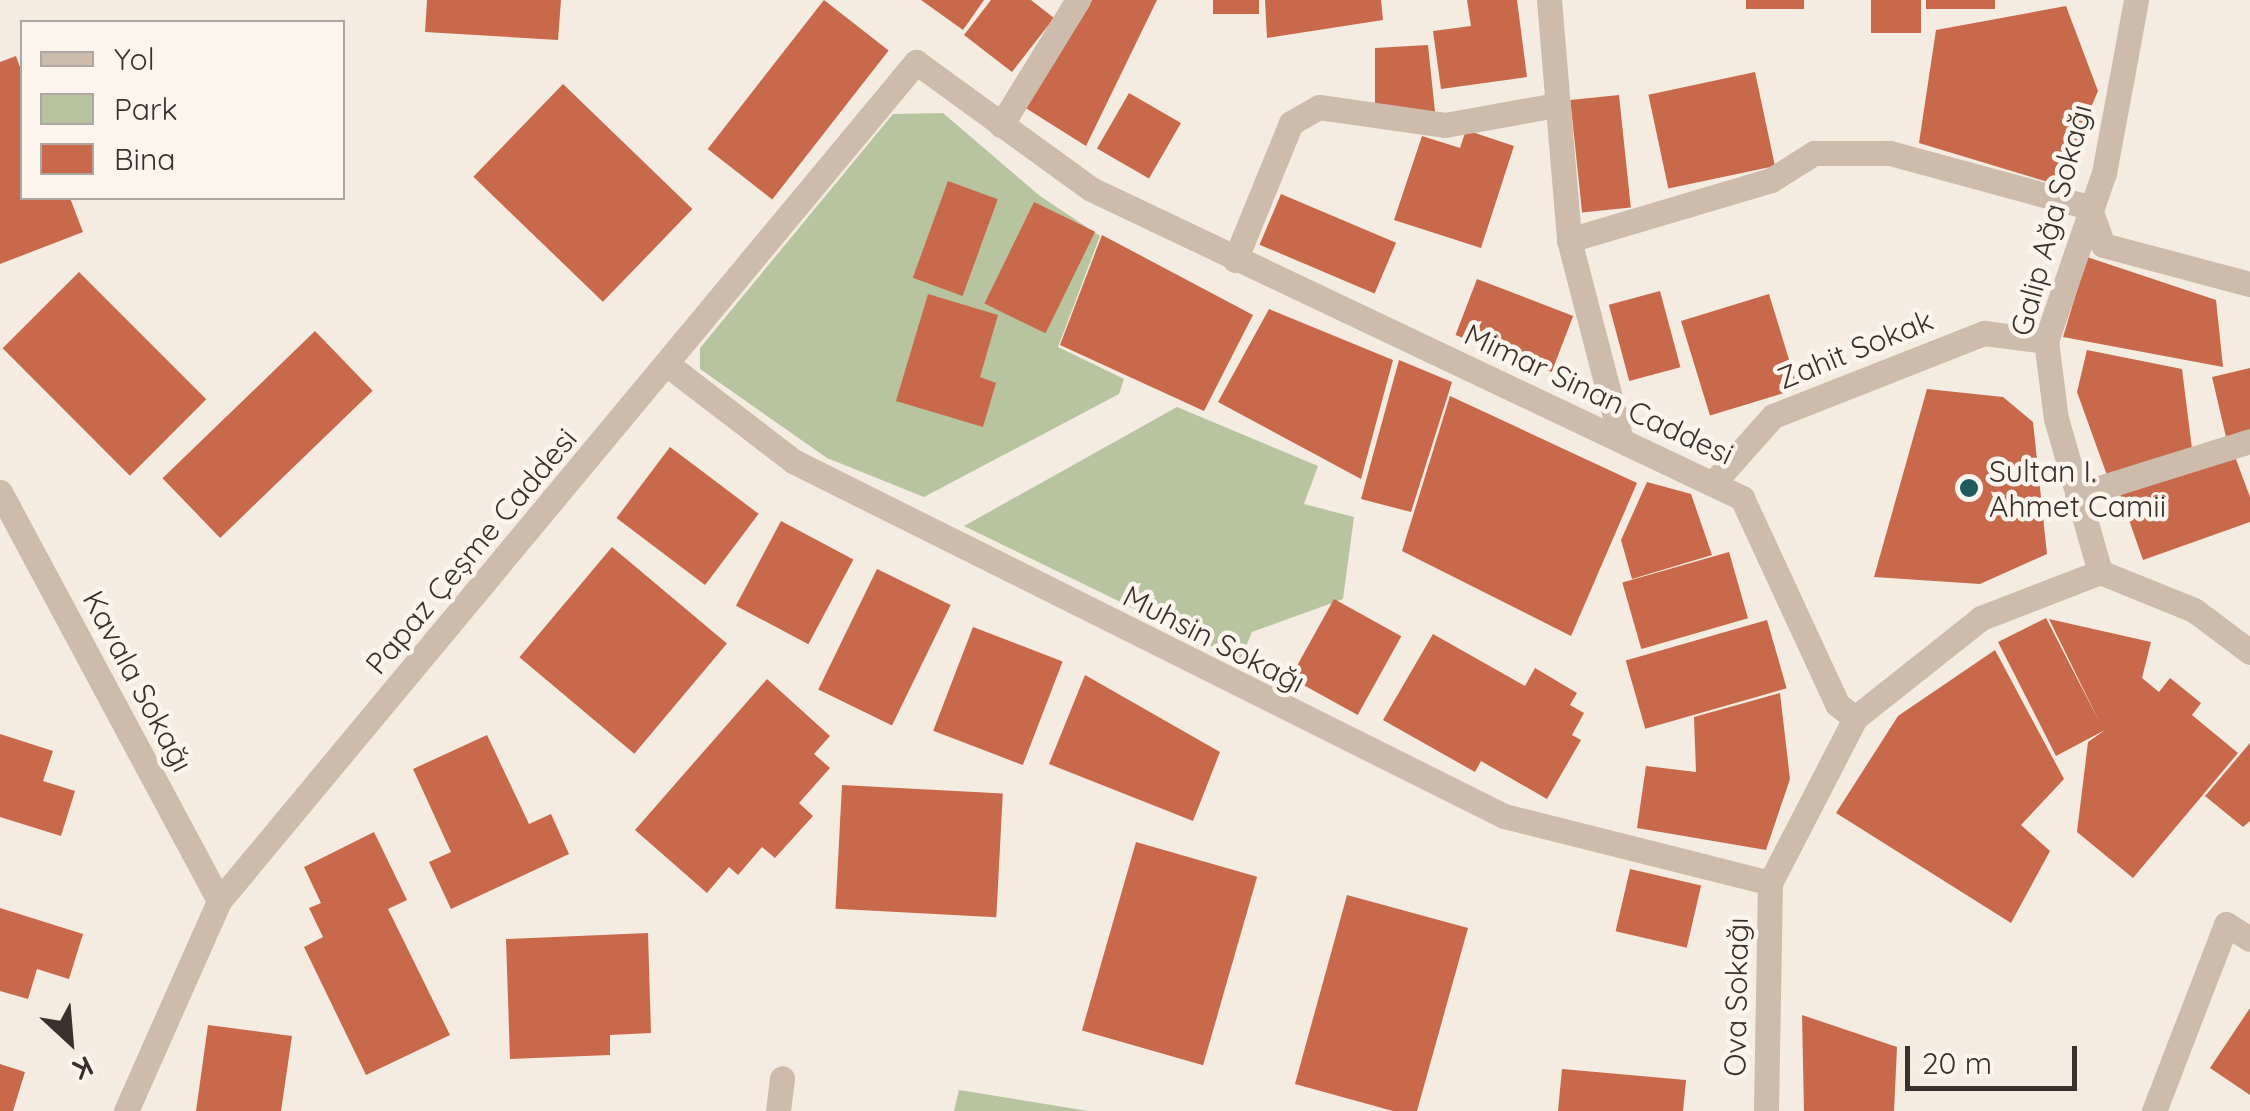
<!DOCTYPE html>
<html>
<head>
<meta charset="utf-8">
<style>
	body { margin:0 }
	#map { position:relative; width:2250px; height:1111px; overflow:hidden; background:#f4ebe1; font-family:Quicksand,sans-serif }
	div>[style] { position:absolute }
	.green>* { inset:0; background:#b8c4a0 }
	.building>* { inset:0; background:#c8694b; transform-origin:0 0 }
	.minor>* { height:25px; margin:-12.5px; padding:0 12.5px; transform-origin:12.5px; border-radius:12.5px; background:#cdbbac }
	.tertiary>* { height:25px; margin:-12.5px; padding:0 12.5px; transform-origin:12.5px; border-radius:12.5px; background:#cdbbac }
	.dots>* { width:28px; height:28px; translate:-50% -50%; box-sizing:border-box; border:5px solid #fbf5ee; border-radius:50% }
	span { translate:-50% -50%; white-space:nowrap; text-align:center; line-height:1.15; -webkit-text-stroke:9px #fbf5ee; paint-order:stroke }
	.street-label { font-size:30px; color:#3b302b }
	.poi-label { font-size:30px; color:#3b302b }
	.left { translate:0 -50%; text-align:left }
	.legend { position:absolute; left:20px; top:20px; width:325px; height:180px; box-sizing:border-box; background:#fbf5ee; border:2px solid #aea6a0; margin:0; padding:12px 18px; list-style:none; font-size:30px; color:#3b302b }
	.legend li { display:flex; align-items:center; gap:20px; height:50px }
	.legend b { width:50px; border:2px solid #aea6a0 }
	.north { position:absolute; left:20px; top:991px; width:100px; height:100px; -webkit-text-stroke:8px #fbf5ee; paint-order:stroke; rotate:154deg; font-size:28px; font-weight:700; line-height:40px; text-align:center; color:#3b302b }
	.north::after { content:''; display:block; margin:auto; width:35px; height:45px; background:#3b302b; clip-path:polygon(50% 0,100% 100%,50% 72%,0 100%) }
	.scale { position:absolute; left:1905px; top:1046px; width:172px; height:45px; box-sizing:border-box; border:5px solid #3b302b; border-top:0; padding-left:12px; font-size:30px; line-height:35px; white-space:nowrap; color:#3b302b; -webkit-text-stroke:8px #fbf5ee; paint-order:stroke }
</style>
</head>
<body>
<div id="map">
	<div class="green">
		<i style="clip-path:polygon(943px 113px,1040px 196px,1100px 236px,1058px 347px,1124px 379px,1119px 394px,924px 497px,827px 458px,700px 369px,700px 348px,893px 114px)"></i>
		<i style="clip-path:polygon(1177px 407px,1318px 466px,1304px 504px,1354px 517px,1343px 599px,1252px 632px,1240px 660px,964px 526px)"></i>
		<i style="clip-path:polygon(959px 1090px,1088px 1111px,954px 1111px)"></i>
	</div>
	<div class="building">
		<i style="clip-path:polygon(427px 0,561px 0,558px 40px,425px 32px)"></i>
		<i style="left:824px;top:0;width:82px;height:189px;rotate:38deg"></i>
		<i style="clip-path:polygon(921px 0,984px 0,963px 30px)"></i>
		<i style="clip-path:polygon(991px 0,1031px 0,1054px 18px,1012px 72px,964px 35px)"></i>
		<i style="clip-path:polygon(1092px 0,1157px 0,1086px 146px,1024px 107px)"></i>
		<i style="left:1213px;top:0;width:46px;height:14px"></i>
		<i style="clip-path:polygon(1265px 0,1381px 0,1383px 20px,1267px 38px)"></i>
		<i style="clip-path:polygon(1467px 0,1517px 0,1527px 77px,1441px 89px,1433px 31px,1471px 26px)"></i>
		<i style="left:1746px;top:0;width:58px;height:9px"></i>
		<i style="left:1871px;top:0;width:50px;height:33px"></i>
		<i style="left:1926px;top:0;width:69px;height:9px"></i>
		<i style="clip-path:polygon(2066px 6px,2098px 91px,2058px 185px,1919px 143px,1936px 30px)"></i>
		<i style="clip-path:polygon(1428px 45px,1435px 112px,1375px 106px,1375px 48px)"></i>
		<i style="clip-path:polygon(16px 56px,22px 73px,22px 198px,70px 198px,83px 232px,0 264px,0 62px)"></i>
		<i style="left:1755px;top:72px;width:96px;height:109px;rotate:78deg"></i>
		<i style="left:563px;top:84px;width:180px;height:129px;rotate:44deg"></i>
		<i style="left:1129px;top:93px;width:60px;height:64px;rotate:30deg"></i>
		<i style="left:1619px;top:95px;width:113px;height:49px;rotate:84deg"></i>
		<i style="clip-path:polygon(1466px 130px,1514px 146px,1481px 248px,1394px 220px,1422px 136px,1460px 148px)"></i>
		<i style="left:948px;top:181px;width:53px;height:103px;rotate:20deg"></i>
		<i style="left:1281px;top:194px;width:125px;height:55px;rotate:23deg"></i>
		<i style="left:1034px;top:202px;width:68px;height:113px;rotate:26deg"></i>
		<i style="clip-path:polygon(1102px 235px,1253px 315px,1204px 411px,1060px 345px)"></i>
		<i style="clip-path:polygon(2087px 257px,2216px 300px,2223px 367px,2063px 337px)"></i>
		<i style="left:79px;top:272px;width:180px;height:108px;rotate:45deg"></i>
		<i style="left:1477px;top:279px;width:103px;height:60px;rotate:21deg"></i>
		<i style="left:1660px;top:291px;width:79px;height:53px;rotate:75deg"></i>
		<i style="clip-path:polygon(928px 294px,998px 315px,980px 377px,996px 383px,983px 427px,896px 401px)"></i>
		<i style="left:1769px;top:294px;width:99px;height:92px;rotate:73deg"></i>
		<i style="clip-path:polygon(1269px 309px,1393px 360px,1361px 479px,1218px 402px)"></i>
		<i style="left:315px;top:331px;width:83px;height:212px;rotate:46deg"></i>
		<i style="clip-path:polygon(2087px 350px,2182px 369px,2192px 449px,2108px 478px,2077px 392px)"></i>
		<i style="clip-path:polygon(1399px 360px,1452px 382px,1411px 512px,1361px 499px)"></i>
		<i style="clip-path:polygon(2250px 368px,2250px 431px,2226px 437px,2212px 377px)"></i>
		<i style="clip-path:polygon(1927px 389px,2003px 397px,2033px 422px,2047px 554px,1980px 584px,1874px 577px)"></i>
		<i style="clip-path:polygon(1450px 396px,1637px 483px,1571px 636px,1402px 551px)"></i>
		<i style="left:670px;top:447px;width:111px;height:89px;rotate:37deg"></i>
		<i style="clip-path:polygon(2234px 454px,2250px 497px,2250px 522px,2143px 560px,2120px 494px)"></i>
		<i style="clip-path:polygon(1647px 482px,1691px 494px,1712px 555px,1632px 579px,1621px 540px)"></i>
		<i style="left:781px;top:521px;width:82px;height:96px;rotate:28deg"></i>
		<i style="left:612px;top:547px;width:150px;height:144px;rotate:40deg"></i>
		<i style="left:1729px;top:552px;width:69px;height:111px;rotate:74deg"></i>
		<i style="left:877px;top:569px;width:82px;height:134px;rotate:26deg"></i>
		<i style="left:1334px;top:599px;width:77px;height:90px;rotate:29deg"></i>
		<i style="clip-path:polygon(2046px 618px,2100px 723px,2049px 619px,2151px 642px,2142px 678px,2159px 692px,2170px 678px,2201px 703px,2192px 715px,2238px 753px,2133px 878px,2077px 832px,2088px 742px,2105px 730px,2056px 756px,1998px 642px)"></i>
		<i style="left:1767px;top:620px;width:71px;height:147px;rotate:74deg"></i>
		<i style="left:973px;top:627px;width:96px;height:111px;rotate:21deg"></i>
		<i style="clip-path:polygon(1433px 634px,1525px 686px,1535px 668px,1577px 693px,1570px 705px,1584px 713px,1572px 735px,1581px 740px,1547px 799px,1481px 761px,1475px 772px,1383px 720px)"></i>
		<i style="clip-path:polygon(1995px 650px,2064px 779px,2021px 825px,2050px 851px,2011px 923px,1836px 813px,1898px 716px)"></i>
		<i style="clip-path:polygon(1085px 675px,1220px 752px,1193px 821px,1049px 764px)"></i>
		<i style="clip-path:polygon(767px 679px,830px 736px,814px 754px,830px 768px,799px 803px,813px 816px,775px 858px,762px 847px,738px 875px,729px 867px,707px 893px,635px 830px)"></i>
		<i style="clip-path:polygon(1780px 693px,1790px 779px,1766px 850px,1637px 828px,1646px 766px,1696px 772px,1694px 717px)"></i>
		<i style="clip-path:polygon(0 734px,53px 751px,43px 781px,75px 791px,61px 836px,0 817px)"></i>
		<i style="clip-path:polygon(487px 735px,529px 824px,551px 814px,569px 854px,451px 909px,429px 862px,451px 852px,413px 769px)"></i>
		<i style="clip-path:polygon(2250px 743px,2250px 821px,2243px 827px,2205px 796px)"></i>
		<i style="left:842px;top:785px;width:161px;height:124px;rotate:3deg"></i>
		<i style="clip-path:polygon(374px 832px,407px 900px,388px 909px,450px 1035px,366px 1075px,304px 947px,323px 937px,309px 908px,321px 903px,304px 867px)"></i>
		<i style="left:1136px;top:842px;width:126px;height:196px;rotate:16deg"></i>
		<i style="left:1630px;top:869px;width:73px;height:64px;rotate:13deg"></i>
		<i style="clip-path:polygon(1347px 895px,1468px 928px,1417px 1111px,1393px 1111px,1295px 1084px)"></i>
		<i style="clip-path:polygon(0 908px,83px 934px,69px 979px,37px 969px,28px 999px,0 991px)"></i>
		<i style="clip-path:polygon(648px 933px,651px 1033px,610px 1035px,610px 1055px,510px 1059px,506px 939px)"></i>
		<i style="clip-path:polygon(2250px 1008px,2250px 1095px,2210px 1068px)"></i>
		<i style="clip-path:polygon(1802px 1015px,1897px 1047px,1894px 1111px,1804px 1111px)"></i>
		<i style="clip-path:polygon(208px 1025px,292px 1036px,281px 1111px,196px 1111px)"></i>
		<i style="clip-path:polygon(0 1064px,25px 1072px,13px 1111px,0 1111px)"></i>
		<i style="clip-path:polygon(1562px 1069px,1686px 1080px,1683px 1111px,1558px 1111px)"></i>
	</div>
	<div class="minor">
		<i style="left:1549px;top:0;width:241px;rotate:85.2deg"></i>
		<i style="left:1569px;top:240px;width:206px;rotate:75.4deg"></i>
		<i style="left:1001px;top:125px;width:147px;rotate:-58.4deg"></i>
		<i style="left:1569px;top:240px;width:211px;rotate:-16.5deg"></i>
		<i style="left:1771px;top:180px;width:51px;rotate:-32.1deg"></i>
		<i style="left:1814px;top:153px;width:76px"></i>
		<i style="left:1890px;top:153px;width:206px;rotate:15.2deg"></i>
		<i style="left:2089px;top:207px;width:40px;rotate:69.8deg"></i>
		<i style="left:2103px;top:245px;width:152px;rotate:14.9deg"></i>
		<i style="left:1235px;top:260px;width:148px;rotate:-67.8deg"></i>
		<i style="left:1291px;top:123px;width:32px;rotate:-30deg"></i>
		<i style="left:1319px;top:107px;width:127px;rotate:8.1deg"></i>
		<i style="left:1445px;top:125px;width:113px;rotate:-10.2deg"></i>
		<i style="left:668px;top:365px;width:158px;rotate:37.5deg"></i>
		<i style="left:793px;top:461px;width:795px;rotate:26.53deg"></i>
		<i style="left:1504px;top:816px;width:274px;rotate:14.1deg"></i>
		<i style="left:1715px;top:481px;width:87px;rotate:-48.3deg"></i>
		<i style="left:1773px;top:416px;width:227px;rotate:-21.5deg"></i>
		<i style="left:1984px;top:333px;width:63px;rotate:7.4deg"></i>
		<i style="left:0;top:492px;width:464px;rotate:61.8deg"></i>
		<i style="left:2077px;top:495px;width:181px;rotate:-17.3deg"></i>
		<i style="left:2100px;top:572px;width:159px;rotate:-106deg"></i>
		<i style="left:2056px;top:419px;width:79px;rotate:-97.3deg"></i>
		<i style="left:2046px;top:341px;width:178px;rotate:-71deg"></i>
		<i style="left:2104px;top:173px;width:176px;rotate:-79.5deg"></i>
		<i style="left:778px;top:1111px;width:33px;rotate:-83deg"></i>
		<i style="left:1766px;top:1111px;width:228px;rotate:-89deg"></i>
		<i style="left:1770px;top:883px;width:186px;rotate:-62.7deg"></i>
		<i style="left:2154px;top:1111px;width:200px;rotate:-68.9deg"></i>
		<i style="left:2226px;top:924px;width:28px;rotate:32deg"></i>
	</div>
	<div class="tertiary">
		<i style="left:126px;top:1111px;width:230px;rotate:-66.1deg"></i>
		<i style="left:219px;top:901px;width:1091px;rotate:-50.28deg"></i>
		<i style="left:916px;top:62px;width:216px;rotate:36deg"></i>
		<i style="left:1091px;top:189px;width:721px;rotate:25.39deg"></i>
		<i style="left:1742px;top:498px;width:227px;rotate:65.2deg"></i>
		<i style="left:1837px;top:704px;width:23px;rotate:38deg"></i>
		<i style="left:1855px;top:718px;width:161px;rotate:-38.4deg"></i>
		<i style="left:1981px;top:618px;width:128px;rotate:-21.1deg"></i>
		<i style="left:2100px;top:572px;width:101px;rotate:22deg"></i>
		<i style="left:2194px;top:610px;width:70px;rotate:36.9deg"></i>
	</div>
	<div class="dots">
		<i style="left:1969px;top:488px;background:#1f5a5e"></i>
	</div>
	<div class="street-label">
		<span style="left:2051px;top:220px;rotate:-75deg">Galip Ağa Sokağı</span>
		<span style="left:1855px;top:349px;rotate:-22deg">Zahit Sokak</span>
		<span style="left:1599px;top:394px;rotate:25deg">Mimar Sinan Caddesi</span>
		<span style="left:471px;top:551px;rotate:-50deg">Papaz Çeşme Caddesi</span>
		<span style="left:1214px;top:639px;rotate:27deg">Muhsin Sokağı</span>
		<span style="left:138px;top:681px;rotate:62deg">Kavala Sokağı</span>
		<span style="left:1736px;top:997px;rotate:-89deg">Ova Sokağı</span>
	</div>
	<div class="poi-label">
		<span class="left" style="left:1989px;top:488px">Sultan I.<br>Ahmet Camii</span>
	</div>
	<ul class="legend">
	<li><b style="height:12px;background:#cdbbac"></b>Yol</li>
	<li><b style="height:28px;background:#b8c4a0"></b>Park</li>
	<li><b style="height:28px;background:#c8694b"></b>Bina</li>
	</ul>
	<div class="north">K</div>
	<div class="scale">20 m</div>
</div>
</body>
</html>
